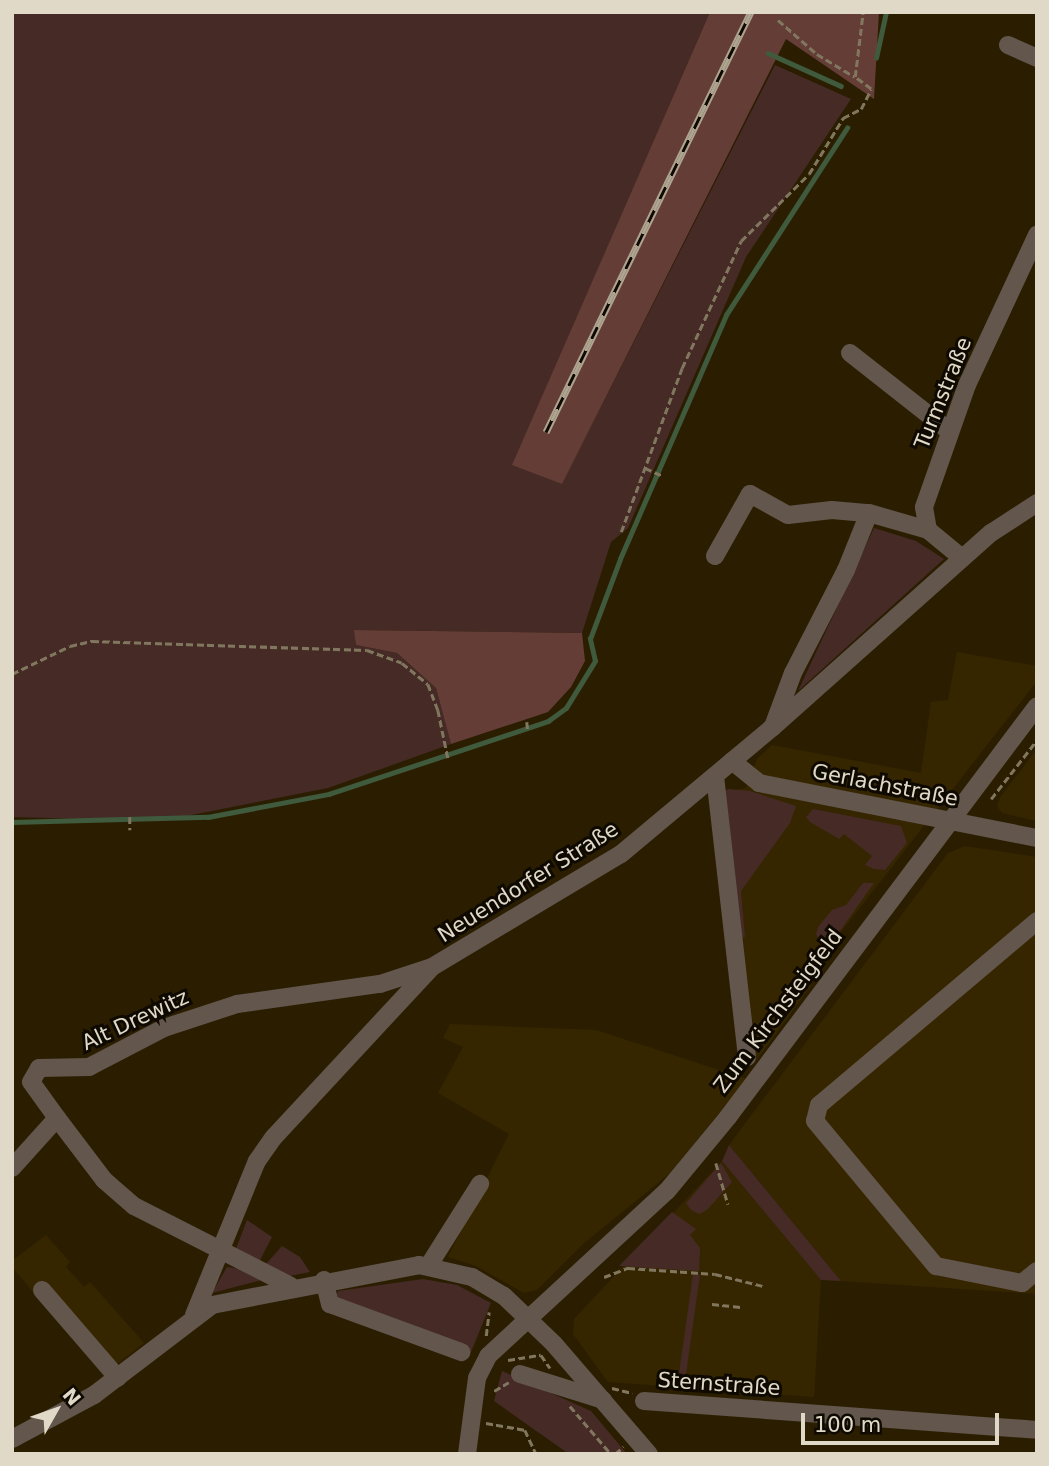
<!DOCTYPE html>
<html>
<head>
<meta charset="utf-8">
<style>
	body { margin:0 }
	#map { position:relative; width:1049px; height:1466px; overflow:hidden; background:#2b1e00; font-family:"DejaVu Sans",sans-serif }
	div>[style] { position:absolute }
	.built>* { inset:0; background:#362600 }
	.green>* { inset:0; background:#452a26; transform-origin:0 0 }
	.forest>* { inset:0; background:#653d37 }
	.stream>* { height:4.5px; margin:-2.25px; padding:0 2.25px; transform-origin:2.25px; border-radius:2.25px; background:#3f5a3c }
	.path>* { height:2.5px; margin-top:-1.25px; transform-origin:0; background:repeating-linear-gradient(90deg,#81775f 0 7px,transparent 0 10.5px) }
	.minor>* { height:18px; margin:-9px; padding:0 9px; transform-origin:9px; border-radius:9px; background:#63564d }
	.rail>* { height:7px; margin-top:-3.5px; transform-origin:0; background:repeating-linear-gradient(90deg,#0e0901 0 13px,#aea590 0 26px); box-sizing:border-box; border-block:2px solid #aea590 }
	span { translate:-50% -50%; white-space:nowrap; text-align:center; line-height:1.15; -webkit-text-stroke:6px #0e0901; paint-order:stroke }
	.street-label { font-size:21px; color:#e1d9c8 }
	.frame { position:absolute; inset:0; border:14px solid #e1d9c8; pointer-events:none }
	.north { position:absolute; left:21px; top:1375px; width:70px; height:70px; -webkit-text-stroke:5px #0e0901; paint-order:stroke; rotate:50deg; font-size:19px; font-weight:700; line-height:28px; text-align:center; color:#e1d9c8 }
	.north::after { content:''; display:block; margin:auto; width:24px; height:32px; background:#e1d9c8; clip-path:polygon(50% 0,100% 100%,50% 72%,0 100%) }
	.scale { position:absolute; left:801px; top:1413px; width:198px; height:32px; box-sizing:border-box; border:4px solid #e1d9c8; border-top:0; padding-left:9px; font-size:21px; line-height:24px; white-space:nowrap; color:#e1d9c8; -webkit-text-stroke:5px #0e0901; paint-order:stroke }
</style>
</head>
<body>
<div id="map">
	<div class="built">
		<i style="clip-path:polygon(957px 652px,1037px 666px,1037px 681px,841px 932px,810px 987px,756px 1061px,722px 792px,746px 788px,757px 759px,772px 745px,921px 773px,931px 702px,948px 700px)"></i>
		<i style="clip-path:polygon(1037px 749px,1037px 821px,1002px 813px,997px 806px,1001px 796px)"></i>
		<i style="clip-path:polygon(965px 846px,1037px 857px,1037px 1294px,841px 1281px,729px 1145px,948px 853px)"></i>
		<i style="clip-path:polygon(450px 1024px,596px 1030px,747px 1079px,670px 1173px,583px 1244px,537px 1290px,524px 1293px,476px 1266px,448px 1257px,509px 1134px,438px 1093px,463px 1047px,443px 1038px)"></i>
		<i style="clip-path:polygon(722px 1161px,821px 1280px,814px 1397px,608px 1382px,573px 1334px,574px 1319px)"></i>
		<i style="clip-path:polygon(46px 1235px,70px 1262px,66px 1267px,84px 1287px,90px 1282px,144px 1343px,103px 1375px,12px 1267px,12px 1261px)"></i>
	</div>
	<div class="green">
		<i style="clip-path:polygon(12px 12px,710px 12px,513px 464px,562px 483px,775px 65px,851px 99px,746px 257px,628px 528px,611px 542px,582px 633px,355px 630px,356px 645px,397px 653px,436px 688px,451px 744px,328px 788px,161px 821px,12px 817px)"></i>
		<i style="clip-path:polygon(874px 528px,916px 541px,944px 559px,798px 691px)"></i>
		<i style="clip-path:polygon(728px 789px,750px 791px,796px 806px,790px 823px,741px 891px,745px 937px,739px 938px,721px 794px)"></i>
		<i style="clip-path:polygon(813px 809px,901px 826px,907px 843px,885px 870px,874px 869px,865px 865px,872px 856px,844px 834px,839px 839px,810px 822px,806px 817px)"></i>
		<i style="clip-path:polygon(863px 883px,874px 883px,825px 952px,816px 934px,818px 927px,832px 910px,846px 905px)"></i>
		<i style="clip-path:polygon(729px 1145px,841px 1281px,821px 1280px,722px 1161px)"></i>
		<i style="clip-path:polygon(721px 1163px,732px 1182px,707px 1210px,699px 1214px,691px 1210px,686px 1203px)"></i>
		<i style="clip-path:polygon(672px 1212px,696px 1229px,690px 1235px,700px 1248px,699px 1271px,619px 1266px)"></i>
		<i style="clip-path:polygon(247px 1220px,272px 1237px,259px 1262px,234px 1254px)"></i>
		<i style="clip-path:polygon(282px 1246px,300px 1257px,310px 1272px,284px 1277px,266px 1264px)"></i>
		<i style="clip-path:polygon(227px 1267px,240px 1269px,262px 1280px,212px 1293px)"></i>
		<i style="left:693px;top:1274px;width:7px;height:104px;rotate:8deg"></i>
		<i style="clip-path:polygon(423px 1279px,457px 1285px,491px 1303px,471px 1352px,334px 1301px,338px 1291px)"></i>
		<i style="clip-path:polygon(502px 1371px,591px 1411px,627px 1454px,569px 1454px,494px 1401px)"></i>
	</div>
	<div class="forest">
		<i style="clip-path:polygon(710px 12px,879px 12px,874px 99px,786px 39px,562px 484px,512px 465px)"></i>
		<i style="clip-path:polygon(354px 630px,582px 633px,585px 661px,571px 687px,548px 712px,451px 744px,436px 688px,397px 653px,356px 645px)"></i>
	</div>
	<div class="stream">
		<i style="left:768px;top:53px;width:80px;rotate:24.3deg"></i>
		<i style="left:876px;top:58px;width:47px;rotate:-77.7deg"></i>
		<i style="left:12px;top:822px;width:196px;rotate:-1.5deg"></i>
		<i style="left:208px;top:817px;width:123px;rotate:-10.8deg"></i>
		<i style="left:329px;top:794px;width:231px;rotate:-18.4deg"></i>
		<i style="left:548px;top:721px;width:22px;rotate:-36deg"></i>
		<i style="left:566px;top:708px;width:55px;rotate:-58.3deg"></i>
		<i style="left:595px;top:661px;width:23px;rotate:-103deg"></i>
		<i style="left:590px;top:639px;width:85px;rotate:-69.4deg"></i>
		<i style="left:620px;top:559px;width:266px;rotate:-66.5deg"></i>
		<i style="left:726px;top:315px;width:223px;rotate:-57.1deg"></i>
	</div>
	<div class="path">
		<i style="left:778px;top:20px;width:52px;rotate:41.1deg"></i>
		<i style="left:817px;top:54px;width:44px;rotate:31.2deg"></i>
		<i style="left:855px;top:77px;width:65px;rotate:-83deg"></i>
		<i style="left:645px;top:468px;width:20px;rotate:24deg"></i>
		<i style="left:621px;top:532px;width:175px;rotate:-69.6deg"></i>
		<i style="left:682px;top:368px;width:140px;rotate:-65.1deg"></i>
		<i style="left:741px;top:241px;width:95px;rotate:-44.6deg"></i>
		<i style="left:809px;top:174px;width:66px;rotate:-58.7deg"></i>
		<i style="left:843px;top:118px;width:20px;rotate:-27deg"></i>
		<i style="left:861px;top:109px;width:22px;rotate:-63deg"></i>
		<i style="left:871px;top:89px;width:20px;rotate:-143deg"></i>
		<i style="left:12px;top:674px;width:64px;rotate:-25.8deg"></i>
		<i style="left:70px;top:646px;width:23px;rotate:-13deg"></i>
		<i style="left:92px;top:641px;width:275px;rotate:1.9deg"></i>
		<i style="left:367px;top:650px;width:37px;rotate:20deg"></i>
		<i style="left:402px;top:663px;width:33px;rotate:39deg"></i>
		<i style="left:428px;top:684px;width:28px;rotate:69deg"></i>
		<i style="left:438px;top:710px;width:49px;rotate:78.2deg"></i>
		<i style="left:527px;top:722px;width:10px;rotate:84deg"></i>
		<i style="left:991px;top:799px;width:75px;rotate:-52.1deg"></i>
		<i style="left:130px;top:817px;width:13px;rotate:90deg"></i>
		<i style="left:716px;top:1163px;width:43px;rotate:73.7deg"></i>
		<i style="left:604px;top:1277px;width:26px;rotate:-21deg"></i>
		<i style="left:628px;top:1268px;width:87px;rotate:3.9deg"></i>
		<i style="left:715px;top:1274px;width:49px;rotate:14deg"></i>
		<i style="left:712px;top:1304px;width:31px;rotate:6deg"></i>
		<i style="left:486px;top:1336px;width:24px;rotate:-83deg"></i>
		<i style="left:508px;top:1360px;width:33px;rotate:-9deg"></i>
		<i style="left:541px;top:1355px;width:16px;rotate:55deg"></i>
		<i style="left:612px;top:1388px;width:21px;rotate:14deg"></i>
		<i style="left:494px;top:1391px;width:17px;rotate:-31deg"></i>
		<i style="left:570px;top:1406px;width:63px;rotate:49.5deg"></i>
		<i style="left:486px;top:1423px;width:40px;rotate:10deg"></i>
		<i style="left:525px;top:1430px;width:26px;rotate:65deg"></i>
		<i style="left:615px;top:1454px;width:11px;rotate:-41deg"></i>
	</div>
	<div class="minor">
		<i style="left:1008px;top:45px;width:32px;rotate:24deg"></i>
		<i style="left:850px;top:353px;width:126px;rotate:38.2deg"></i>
		<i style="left:715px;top:556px;width:71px;rotate:-60.6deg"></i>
		<i style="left:750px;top:494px;width:43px;rotate:28.9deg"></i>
		<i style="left:788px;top:515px;width:44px;rotate:-6.5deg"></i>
		<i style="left:832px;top:510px;width:37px;rotate:5deg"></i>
		<i style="left:962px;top:558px;width:44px;rotate:-140.5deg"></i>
		<i style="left:928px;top:530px;width:23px;rotate:-100deg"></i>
		<i style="left:924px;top:507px;width:129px;rotate:-70.6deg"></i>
		<i style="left:967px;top:385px;width:166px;rotate:-65deg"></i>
		<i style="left:774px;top:724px;width:54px;rotate:-69.6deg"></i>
		<i style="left:793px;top:673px;width:116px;rotate:-62.8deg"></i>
		<i style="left:846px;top:570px;width:61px;rotate:-68deg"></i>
		<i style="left:869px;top:513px;width:61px;rotate:16.1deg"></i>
		<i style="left:732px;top:761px;width:35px;rotate:39deg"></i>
		<i style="left:759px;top:783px;width:283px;rotate:11.2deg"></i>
		<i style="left:715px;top:776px;width:283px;rotate:83.5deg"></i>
		<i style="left:1037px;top:921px;width:285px;rotate:139.8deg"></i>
		<i style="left:819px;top:1105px;width:16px;rotate:104deg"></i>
		<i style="left:815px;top:1121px;width:189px;rotate:50.2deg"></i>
		<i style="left:936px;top:1266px;width:88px;rotate:11.2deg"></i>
		<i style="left:1022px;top:1283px;width:19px;rotate:-39deg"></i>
		<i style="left:57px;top:1118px;width:78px;rotate:52.8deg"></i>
		<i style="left:104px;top:1180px;width:40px;rotate:41deg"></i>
		<i style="left:134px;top:1206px;width:176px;rotate:27deg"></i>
		<i style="left:12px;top:1168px;width:67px;rotate:-48deg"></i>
		<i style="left:57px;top:1118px;width:44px;rotate:-125.8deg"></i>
		<i style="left:31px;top:1082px;width:16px;rotate:-60deg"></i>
		<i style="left:39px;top:1068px;width:50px;rotate:-1.1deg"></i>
		<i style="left:89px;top:1067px;width:85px;rotate:-27.5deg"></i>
		<i style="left:164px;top:1028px;width:77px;rotate:-18.2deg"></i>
		<i style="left:237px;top:1004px;width:144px;rotate:-8deg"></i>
		<i style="left:380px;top:984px;width:52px;rotate:-18.1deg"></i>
		<i style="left:429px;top:1265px;width:96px;rotate:-57.8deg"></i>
		<i style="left:324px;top:1280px;width:25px;rotate:76deg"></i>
		<i style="left:330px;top:1304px;width:140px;rotate:20.1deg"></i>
		<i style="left:42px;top:1290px;width:116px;rotate:49.2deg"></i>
		<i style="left:194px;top:1315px;width:166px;rotate:-67.8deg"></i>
		<i style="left:257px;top:1161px;width:29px;rotate:-55deg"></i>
		<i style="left:274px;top:1137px;width:232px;rotate:-47.1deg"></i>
		<i style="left:432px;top:967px;width:220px;rotate:-30.9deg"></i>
		<i style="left:621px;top:854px;width:198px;rotate:-39.9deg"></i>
		<i style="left:773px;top:727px;width:292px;rotate:-41.7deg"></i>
		<i style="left:991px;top:533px;width:55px;rotate:-33.1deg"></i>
		<i style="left:520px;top:1374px;width:87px;rotate:17.4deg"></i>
		<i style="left:644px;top:1401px;width:394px;rotate:4.2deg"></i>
		<i style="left:12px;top:1439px;width:93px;rotate:-28.2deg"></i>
		<i style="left:94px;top:1395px;width:148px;rotate:-37.3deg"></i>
		<i style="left:212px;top:1305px;width:211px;rotate:-10.9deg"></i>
		<i style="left:419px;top:1265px;width:54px;rotate:12.8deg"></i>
		<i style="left:472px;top:1277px;width:37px;rotate:31deg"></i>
		<i style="left:504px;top:1296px;width:69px;rotate:43.8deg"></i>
		<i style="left:554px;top:1344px;width:145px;rotate:49.2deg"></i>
		<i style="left:467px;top:1454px;width:77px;rotate:-82.5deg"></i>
		<i style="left:477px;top:1378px;width:25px;rotate:-63deg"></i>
		<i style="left:488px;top:1356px;width:243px;rotate:-42.7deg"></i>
		<i style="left:667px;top:1191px;width:96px;rotate:-50.5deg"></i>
		<i style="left:728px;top:1117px;width:514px;rotate:-53.06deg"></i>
	</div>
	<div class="rail">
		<i style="left:546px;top:432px;width:467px;rotate:-64deg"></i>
	</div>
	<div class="street-label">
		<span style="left:943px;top:393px;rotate:-68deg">Turmstraße</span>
		<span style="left:885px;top:785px;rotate:11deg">Gerlachstraße</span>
		<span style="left:528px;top:882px;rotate:-32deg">Neuendorfer Straße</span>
		<span style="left:778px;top:1011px;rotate:-53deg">Zum Kirchsteigfeld</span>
		<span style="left:135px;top:1020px;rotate:-25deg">Alt Drewitz</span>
		<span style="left:719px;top:1384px;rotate:4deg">Sternstraße</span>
	</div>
	<div class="frame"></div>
	<div class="north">N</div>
	<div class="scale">100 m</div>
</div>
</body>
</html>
